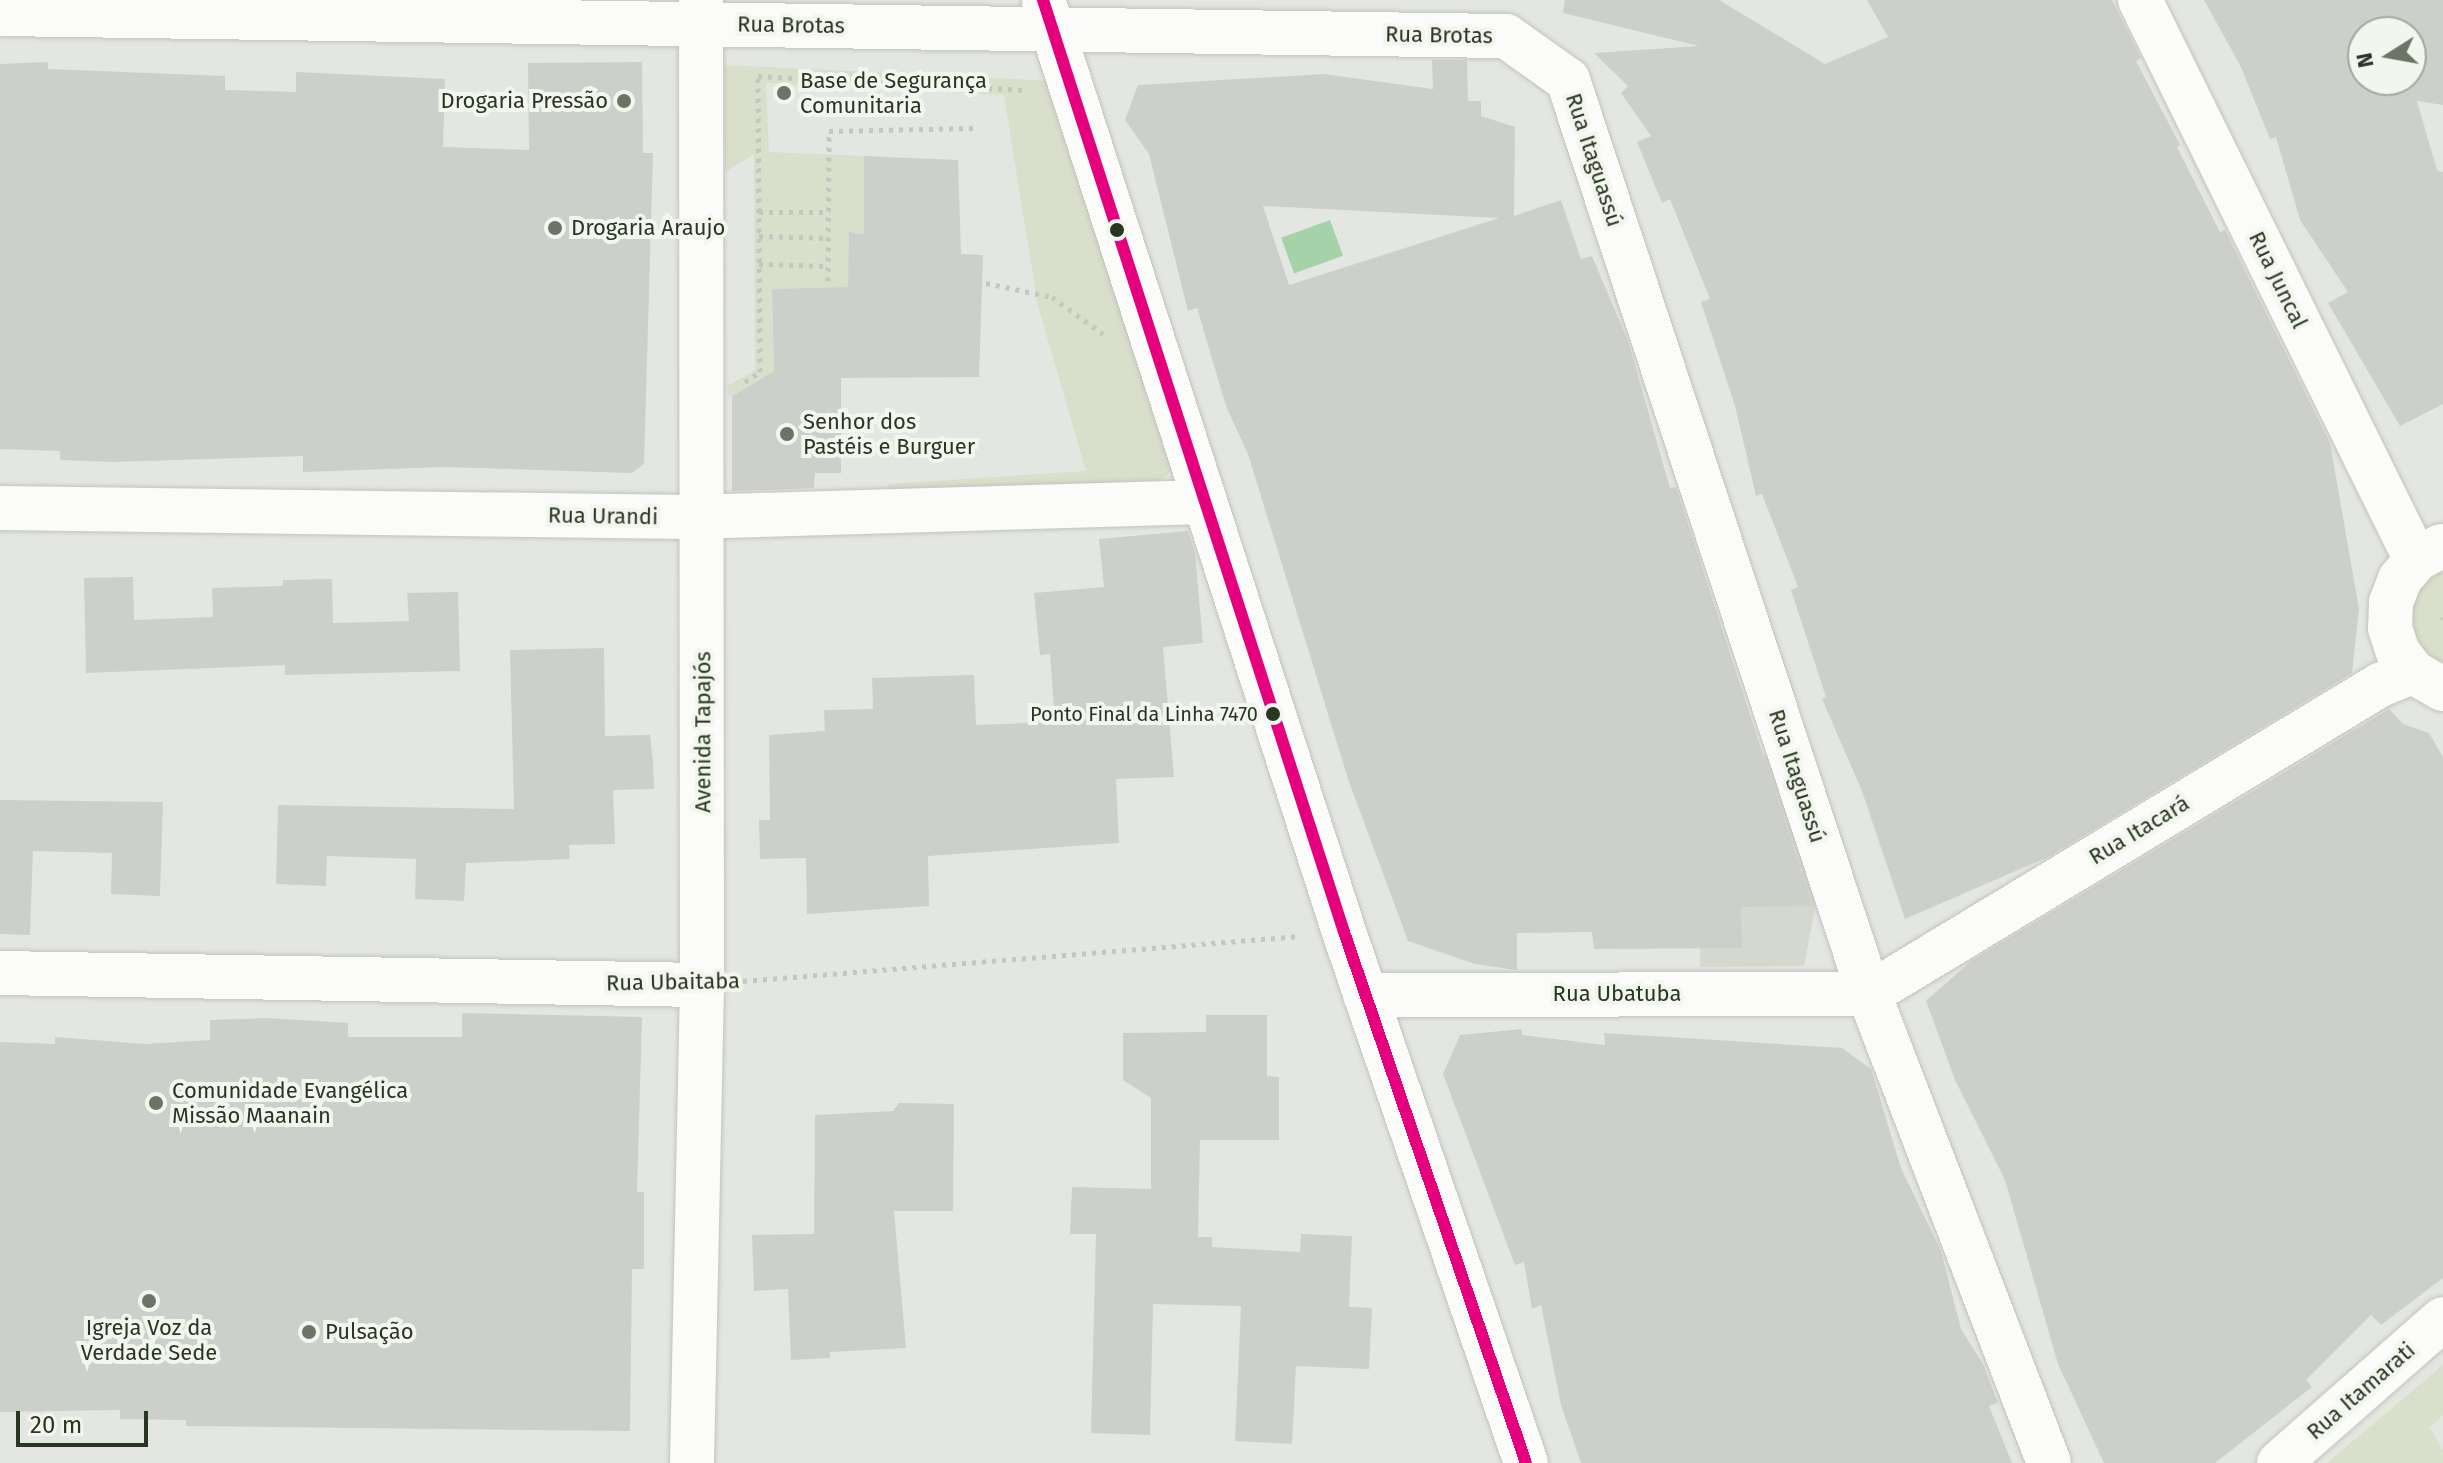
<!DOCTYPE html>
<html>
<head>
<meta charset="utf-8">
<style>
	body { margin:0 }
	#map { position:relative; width:2443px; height:1463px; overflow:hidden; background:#e4e7e1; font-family:"Fira Sans",sans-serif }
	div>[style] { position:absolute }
	.built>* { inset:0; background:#d4d8cf }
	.green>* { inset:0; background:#dadfcb }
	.water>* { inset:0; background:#a6d2aa; transform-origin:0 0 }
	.building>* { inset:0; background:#cdcfca }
	.path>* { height:5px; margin-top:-2.5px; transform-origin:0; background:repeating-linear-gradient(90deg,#c2c7bf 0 4px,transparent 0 10px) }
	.roads { filter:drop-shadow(0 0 2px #c1c4be) drop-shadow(0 0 2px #c1c4be) }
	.minor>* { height:44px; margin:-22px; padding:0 22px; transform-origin:22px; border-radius:22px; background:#fbfbfa }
	.secondary>* { height:44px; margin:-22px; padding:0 22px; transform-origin:22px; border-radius:22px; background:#fbfbfa }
	.bus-1>* { height:12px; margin:-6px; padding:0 6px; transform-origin:6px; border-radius:6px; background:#e5007d }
	.dots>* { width:22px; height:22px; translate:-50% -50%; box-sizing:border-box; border:4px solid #f3f6ef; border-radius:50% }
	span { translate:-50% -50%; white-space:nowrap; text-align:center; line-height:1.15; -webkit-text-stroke:8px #f3f6ef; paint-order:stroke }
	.bus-label { font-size:20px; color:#283722 }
	.right { translate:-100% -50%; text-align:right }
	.street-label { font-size:22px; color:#283722 }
	.poi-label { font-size:22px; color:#283722 }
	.left { translate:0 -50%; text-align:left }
	.north { position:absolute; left:2347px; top:16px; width:80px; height:80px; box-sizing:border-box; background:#f3f6ef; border:2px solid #a2aa9d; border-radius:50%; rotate:259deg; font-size:22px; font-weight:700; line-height:32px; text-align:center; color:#283722 }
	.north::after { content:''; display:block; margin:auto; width:28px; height:36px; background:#6a7565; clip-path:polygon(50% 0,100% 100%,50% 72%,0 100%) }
	.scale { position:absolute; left:16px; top:1411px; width:132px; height:36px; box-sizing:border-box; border:4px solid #283722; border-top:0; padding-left:10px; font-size:24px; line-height:28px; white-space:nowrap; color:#283722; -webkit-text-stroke:6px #f3f6ef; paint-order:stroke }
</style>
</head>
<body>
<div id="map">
	<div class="built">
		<i style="clip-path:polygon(1781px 748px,1818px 893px,1804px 966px,1700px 967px,1703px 782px)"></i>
	</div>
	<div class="green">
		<i style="clip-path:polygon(724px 65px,1053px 81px,1176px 468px,1150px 488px,889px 494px,888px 484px,1086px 471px,1038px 306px,1004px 95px,766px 83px,769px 152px,864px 156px,864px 234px,850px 232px,848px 287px,772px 289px,774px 378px,762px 378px,729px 397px,727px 386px,755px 370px,754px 154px,725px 172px)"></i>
		<i style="clip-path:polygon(2443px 556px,2443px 681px,2411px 657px,2403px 594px)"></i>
		<i style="clip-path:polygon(2443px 1365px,2443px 1415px,2430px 1428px,2443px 1450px,2443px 1463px,2327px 1463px)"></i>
	</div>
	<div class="water">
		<i style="left:1330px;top:220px;width:38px;height:52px;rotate:70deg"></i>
	</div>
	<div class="building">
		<i style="clip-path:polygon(1565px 0,1719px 0,1825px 64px,1888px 37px,1867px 0,2112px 0,2141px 58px,2136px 61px,2180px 145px,2177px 147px,2220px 232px,2225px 230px,2330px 443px,2359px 609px,2352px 673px,2048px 857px,1905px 919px,1862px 791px,1822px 699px,1826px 697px,1791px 590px,1798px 587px,1762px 494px,1756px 496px,1735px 406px,1701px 302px,1710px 299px,1670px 199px,1662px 203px,1637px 142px,1651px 136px,1621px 93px,1628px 86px,1594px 53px,1699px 46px,1563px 13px)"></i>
		<i style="clip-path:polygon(evenodd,2204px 0,2443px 0,2443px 105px,2417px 101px,2437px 170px,2443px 172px,2443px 404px,2400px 426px,2328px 303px,2348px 292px,2300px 220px,2276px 137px,2270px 139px,2241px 67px,2204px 0,2363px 32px,2411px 32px,2411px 80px,2363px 80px,2363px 32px)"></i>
		<i style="clip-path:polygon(evenodd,1432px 60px,1467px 60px,1468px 101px,1481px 101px,1481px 116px,1515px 127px,1514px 216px,1561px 200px,1581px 259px,1592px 256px,1628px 341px,1670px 488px,1676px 487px,1812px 906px,1741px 907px,1742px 948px,1594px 949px,1592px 932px,1517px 933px,1517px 970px,1475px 964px,1408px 941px,1348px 779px,1248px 454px,1226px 406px,1197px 308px,1188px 311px,1149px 154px,1125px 120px,1138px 85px,1323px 74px,1433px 89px,1432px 60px,1263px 206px,1499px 218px,1289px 285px,1263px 206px)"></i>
		<i style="clip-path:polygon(48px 62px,48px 69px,225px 76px,225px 90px,296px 92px,296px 72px,445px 79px,443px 147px,529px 150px,528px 63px,642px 62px,643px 153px,653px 153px,644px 464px,632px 473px,445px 467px,303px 472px,303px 456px,113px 462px,60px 460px,60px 451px,0 449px,0 64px)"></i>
		<i style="clip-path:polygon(864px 156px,958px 160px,961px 254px,983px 255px,979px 377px,841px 378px,841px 473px,815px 473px,814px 488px,732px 491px,732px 396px,774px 371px,772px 289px,848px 287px,849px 232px,864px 234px)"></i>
		<i style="clip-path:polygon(1188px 531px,1195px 553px,1203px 643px,1163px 647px,1174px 777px,1116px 779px,1119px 843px,928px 856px,929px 906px,807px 914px,806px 858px,760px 859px,759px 820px,770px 820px,769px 735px,825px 731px,824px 710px,873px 709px,872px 678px,974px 675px,976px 725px,1055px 722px,1050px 654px,1040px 655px,1034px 593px,1104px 587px,1099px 539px)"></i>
		<i style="clip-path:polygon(133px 577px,134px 620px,213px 617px,212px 588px,283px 586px,283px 580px,332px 579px,333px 623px,409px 621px,407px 593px,458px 592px,460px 671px,285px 675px,285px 665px,86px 673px,84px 578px)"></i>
		<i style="clip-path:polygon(604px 648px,605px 736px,650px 735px,653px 762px,654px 789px,613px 790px,615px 844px,569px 845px,570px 859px,466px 863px,464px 901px,415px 899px,416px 859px,327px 856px,326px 886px,276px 884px,278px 805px,514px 809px,510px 650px)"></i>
		<i style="clip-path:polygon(2389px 709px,2403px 724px,2429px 733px,2443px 757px,2443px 1278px,2381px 1325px,2371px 1315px,2306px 1380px,2312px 1387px,2215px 1463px,2104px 1463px,2058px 1364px,2005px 1180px,1955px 1080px,1926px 1001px,1971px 961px)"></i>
		<i style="clip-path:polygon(0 800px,163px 802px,160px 896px,111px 894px,112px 853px,33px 851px,30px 935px,0 934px)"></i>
		<i style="clip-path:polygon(462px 1013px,642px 1017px,637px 1192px,644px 1192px,644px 1269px,632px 1269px,630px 1431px,186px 1426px,186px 1420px,120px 1419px,120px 1410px,0 1412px,0 1042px,55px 1044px,55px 1037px,145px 1044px,210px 1040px,210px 1020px,268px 1018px,348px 1023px,348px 1037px,462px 1037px)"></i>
		<i style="clip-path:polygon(1206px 1015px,1267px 1015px,1267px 1076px,1279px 1077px,1279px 1140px,1200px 1140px,1198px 1237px,1212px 1237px,1212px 1247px,1300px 1252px,1301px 1234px,1352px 1236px,1349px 1307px,1372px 1308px,1369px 1369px,1296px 1366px,1292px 1444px,1235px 1441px,1241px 1306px,1153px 1304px,1150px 1435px,1091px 1433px,1096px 1234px,1070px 1234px,1072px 1187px,1151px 1189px,1151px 1098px,1123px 1080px,1123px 1033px,1206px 1032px)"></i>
		<i style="clip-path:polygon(1522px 1029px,1522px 1035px,1605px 1045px,1604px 1033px,1842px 1048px,1871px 1069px,1901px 1168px,1941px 1251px,1961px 1329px,1983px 1364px,1998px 1403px,1989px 1406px,2012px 1463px,1581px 1463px,1561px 1405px,1541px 1305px,1532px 1309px,1524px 1262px,1515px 1265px,1443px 1074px,1460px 1035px)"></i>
		<i style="clip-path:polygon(899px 1103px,954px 1104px,953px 1211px,894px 1211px,906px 1348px,830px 1352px,830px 1358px,791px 1360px,788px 1289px,754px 1291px,752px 1235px,814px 1234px,815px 1115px,893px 1111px)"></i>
	</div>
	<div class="path">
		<i style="left:758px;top:76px;width:267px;rotate:3deg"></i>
		<i style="left:759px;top:212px;width:70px"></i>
		<i style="left:759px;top:236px;width:69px;rotate:1.7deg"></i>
		<i style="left:759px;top:264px;width:69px;rotate:1.7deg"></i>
		<i style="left:828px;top:281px;width:150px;rotate:-89.6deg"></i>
		<i style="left:829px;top:131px;width:144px;rotate:-1.2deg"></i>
		<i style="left:986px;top:283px;width:67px;rotate:12deg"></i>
		<i style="left:1052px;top:297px;width:63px;rotate:36deg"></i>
		<i style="left:745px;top:382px;width:18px;rotate:-34deg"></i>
		<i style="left:760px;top:372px;width:296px;rotate:-90.4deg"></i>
		<i style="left:2443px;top:617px;width:2px;rotate:90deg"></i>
		<i style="left:743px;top:981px;width:559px;rotate:-4.62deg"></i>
	</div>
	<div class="roads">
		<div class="minor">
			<i style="left:2140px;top:0;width:624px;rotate:63.76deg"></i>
			<i style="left:1044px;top:3px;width:976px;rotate:72.1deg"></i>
			<i style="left:1344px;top:932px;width:561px;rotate:71.08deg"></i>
			<i style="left:0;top:14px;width:1506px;rotate:0.84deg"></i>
			<i style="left:1506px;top:36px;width:76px;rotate:35.4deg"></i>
			<i style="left:1568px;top:80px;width:962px;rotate:71.77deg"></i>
			<i style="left:1869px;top:994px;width:502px;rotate:69deg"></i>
			<i style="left:0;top:508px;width:691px;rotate:0.75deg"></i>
			<i style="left:691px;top:517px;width:514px;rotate:-1.67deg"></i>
			<i style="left:2441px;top:546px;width:29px;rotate:151deg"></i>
			<i style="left:2416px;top:560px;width:25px;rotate:130deg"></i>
			<i style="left:2400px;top:579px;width:25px;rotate:111deg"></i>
			<i style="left:2391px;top:602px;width:26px;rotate:92deg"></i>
			<i style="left:2390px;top:628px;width:25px;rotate:72deg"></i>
			<i style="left:2398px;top:652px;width:25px;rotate:53deg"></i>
			<i style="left:2413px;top:672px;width:34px;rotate:30deg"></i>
			<i style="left:0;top:973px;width:702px;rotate:0.98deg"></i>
			<i style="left:1365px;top:995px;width:504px;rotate:-0.11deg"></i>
			<i style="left:1869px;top:994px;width:597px;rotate:-31.16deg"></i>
			<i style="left:2380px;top:685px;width:35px;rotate:-22deg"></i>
			<i style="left:2279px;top:1463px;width:218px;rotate:-41.3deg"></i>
		</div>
		<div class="secondary">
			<i style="left:692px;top:1463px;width:478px;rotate:-88.8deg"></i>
			<i style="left:702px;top:985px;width:985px;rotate:-90.06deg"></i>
		</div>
	</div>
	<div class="bus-1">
		<i style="left:1043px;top:0;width:979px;rotate:72.1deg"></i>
		<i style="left:1344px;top:932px;width:561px;rotate:71.08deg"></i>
	</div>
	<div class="dots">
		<i style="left:784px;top:93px;background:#6a7565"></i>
		<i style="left:624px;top:101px;background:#6a7565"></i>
		<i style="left:555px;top:228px;background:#6a7565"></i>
		<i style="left:1117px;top:230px;background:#283722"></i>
		<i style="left:787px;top:434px;background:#6a7565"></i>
		<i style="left:1273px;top:714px;background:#283722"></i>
		<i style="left:156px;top:1103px;background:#6a7565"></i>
		<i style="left:149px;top:1301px;background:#6a7565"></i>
		<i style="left:309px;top:1332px;background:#6a7565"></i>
	</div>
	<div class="bus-label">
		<span class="right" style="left:1258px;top:714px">Ponto Final da Linha 7470</span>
	</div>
	<div class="street-label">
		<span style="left:791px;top:25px;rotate:1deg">Rua Brotas</span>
		<span style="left:1439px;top:35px;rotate:1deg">Rua Brotas</span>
		<span style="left:1594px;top:160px;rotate:72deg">Rua Itaguassú</span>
		<span style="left:2278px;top:280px;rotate:64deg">Rua Juncal</span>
		<span style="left:603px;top:516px;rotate:1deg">Rua Urandi</span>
		<span style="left:703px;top:732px;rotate:-90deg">Avenida Tapajós</span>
		<span style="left:1797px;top:776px;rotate:72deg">Rua Itaguassú</span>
		<span style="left:2139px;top:830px;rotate:-31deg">Rua Itacará</span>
		<span style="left:673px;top:982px;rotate:-1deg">Rua Ubaitaba</span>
		<span style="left:1617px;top:994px">Rua Ubatuba</span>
		<span style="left:2361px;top:1391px;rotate:-41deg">Rua Itamarati</span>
	</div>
	<div class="poi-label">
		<span class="left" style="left:800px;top:93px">Base de Segurança<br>Comunitaria</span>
		<span class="right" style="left:608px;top:101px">Drogaria Pressão</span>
		<span class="left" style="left:571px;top:228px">Drogaria Araujo</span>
		<span class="left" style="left:803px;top:434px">Senhor dos<br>Pastéis e Burguer</span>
		<span class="left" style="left:172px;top:1103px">Comunidade Evangélica<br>Missão Maanain</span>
		<span style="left:149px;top:1340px">Igreja Voz da<br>Verdade Sede</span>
		<span class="left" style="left:325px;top:1332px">Pulsação</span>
	</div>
	<div class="north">N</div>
	<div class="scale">20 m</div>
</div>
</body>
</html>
